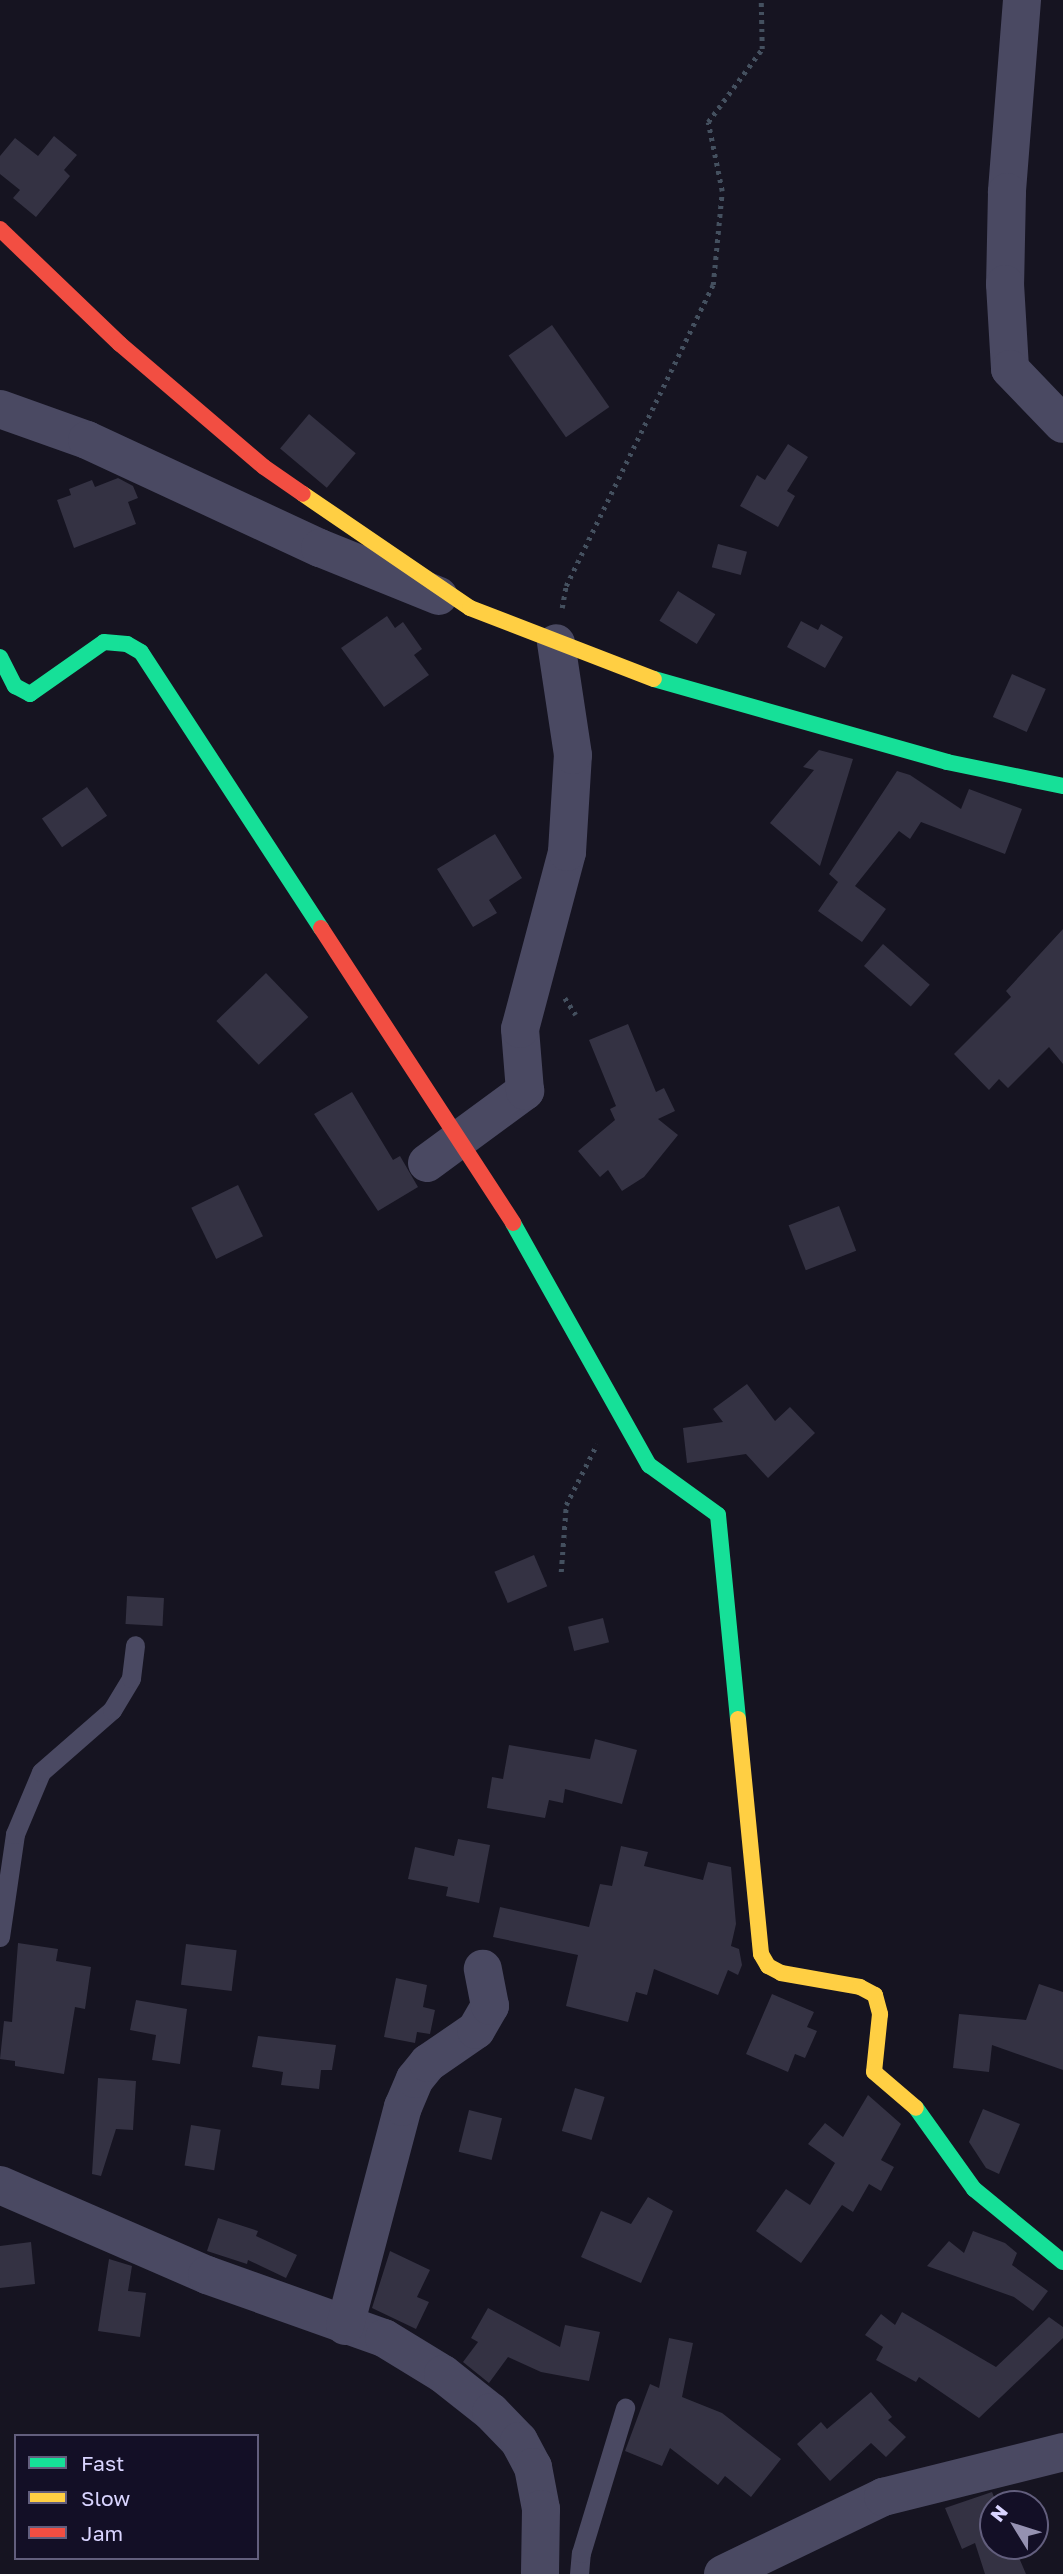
<!DOCTYPE html>
<html>
<head>
<meta charset="utf-8">
<style>
	body { margin:0 }
	#map { position:relative; width:1063px; height:2574px; overflow:hidden; background:#161421; font-family:"Golos Text",sans-serif }
	div>[style] { position:absolute }
	.building>* { inset:0; background:#343243; transform-origin:0 0 }
	.path>* { height:4.5px; margin-top:-2.25px; transform-origin:0; background:repeating-linear-gradient(90deg,#44505f 0 3.5px,transparent 0 8.5px) }
	.lane>* { height:19px; margin:-9.5px; padding:0 9.5px; transform-origin:9.5px; border-radius:9.5px; background:#4a4962 }
	.street>* { height:38px; margin:-19px; padding:0 19px; transform-origin:19px; border-radius:19px; background:#4a4962 }
	.fast>* { height:16px; margin:-8px; padding:0 8px; transform-origin:8px; border-radius:8px; background:#16e098 }
	.slow>* { height:16px; margin:-8px; padding:0 8px; transform-origin:8px; border-radius:8px; background:#ffcf43 }
	.jam>* { height:16px; margin:-8px; padding:0 8px; transform-origin:8px; border-radius:8px; background:#f24e42 }
	span { translate:-50% -50%; white-space:nowrap; text-align:center; line-height:1.15; -webkit-text-stroke:5px #130f26; paint-order:stroke }
	.legend { position:absolute; left:14px; top:2434px; width:245px; height:126px; box-sizing:border-box; background:#130f26; border:2px solid #625e7d; margin:0; padding:9px 12px; list-style:none; font-size:21px; color:#d9d4ff }
	.legend li { display:flex; align-items:center; gap:14px; height:35px }
	.legend b { width:35px; border:2px solid #625e7d }
	.north { position:absolute; left:979px; top:2490px; width:70px; height:70px; box-sizing:border-box; background:#130f26; border:2px solid #625e7d; border-radius:50%; rotate:308deg; font-size:19px; font-weight:700; line-height:28px; text-align:center; color:#d9d4ff }
	.north::after { content:''; display:block; margin:auto; width:24px; height:32px; background:#9591b1; clip-path:polygon(50% 0,100% 100%,50% 72%,0 100%) }
</style>
</head>
<body>
<div id="map">
	<div class="building">
		<i style="clip-path:polygon(54px 136px,77px 155px,64px 170px,70px 176px,36px 217px,13px 198px,20px 190px,0 174px,0 156px,15px 138px,38px 156px)"></i>
		<i style="left:552px;top:325px;width:100px;height:53px;rotate:55deg"></i>
		<i style="left:309px;top:414px;width:61px;height:45px;rotate:40deg"></i>
		<i style="clip-path:polygon(788px 444px,808px 457px,787px 491px,795px 496px,778px 527px,740px 506px,757px 475px,765px 480px)"></i>
		<i style="clip-path:polygon(118px 478px,133px 486px,138px 498px,128px 502px,136px 524px,74px 548px,57px 500px,71px 495px,69px 489px,92px 480px,95px 487px)"></i>
		<i style="left:718px;top:544px;width:30px;height:24px;rotate:15deg"></i>
		<i style="left:678px;top:591px;width:44px;height:35px;rotate:32deg"></i>
		<i style="clip-path:polygon(387px 616px,395px 628px,403px 622px,422px 649px,414px 655px,429px 675px,384px 707px,341px 648px)"></i>
		<i style="clip-path:polygon(801px 621px,818px 630px,821px 624px,843px 637px,825px 668px,787px 647px)"></i>
		<i style="left:1012px;top:674px;width:37px;height:47px;rotate:24deg"></i>
		<i style="clip-path:polygon(819px 750px,853px 759px,820px 866px,770px 823px,814px 770px,803px 767px)"></i>
		<i style="clip-path:polygon(897px 771px,910px 775px,961px 809px,969px 789px,1022px 809px,1005px 854px,921px 822px,910px 839px,899px 831px,855px 886px,886px 909px,862px 942px,818px 911px,838px 882px,829px 874px)"></i>
		<i style="left:87px;top:787px;width:35px;height:55px;rotate:55deg"></i>
		<i style="clip-path:polygon(495px 834px,522px 878px,489px 900px,497px 913px,473px 927px,437px 869px)"></i>
		<i style="clip-path:polygon(1063px 929px,1063px 1064px,1049px 1047px,1008px 1088px,999px 1079px,989px 1090px,954px 1054px,1011px 997px,1006px 991px)"></i>
		<i style="left:883px;top:944px;width:62px;height:29px;rotate:41deg"></i>
		<i style="left:266px;top:973px;width:61px;height:69px;rotate:46deg"></i>
		<i style="clip-path:polygon(628px 1024px,656px 1092px,664px 1088px,675px 1111px,658px 1119px,678px 1135px,644px 1177px,622px 1191px,608px 1170px,600px 1177px,578px 1151px,615px 1120px,610px 1109px,616px 1106px,589px 1040px)"></i>
		<i style="clip-path:polygon(352px 1092px,393px 1160px,400px 1156px,418px 1187px,378px 1211px,314px 1114px)"></i>
		<i style="left:238px;top:1185px;width:57px;height:52px;rotate:64deg"></i>
		<i style="left:839px;top:1206px;width:48px;height:54px;rotate:69deg"></i>
		<i style="clip-path:polygon(747px 1384px,775px 1421px,790px 1407px,815px 1433px,768px 1478px,746px 1454px,687px 1463px,683px 1428px,723px 1422px,713px 1409px)"></i>
		<i style="left:534px;top:1555px;width:34px;height:43px;rotate:67deg"></i>
		<i style="left:127px;top:1596px;width:37px;height:28px;rotate:3deg"></i>
		<i style="left:603px;top:1618px;width:25px;height:36px;rotate:76deg"></i>
		<i style="clip-path:polygon(595px 1739px,637px 1750px,622px 1804px,565px 1789px,563px 1803px,549px 1800px,545px 1818px,487px 1808px,492px 1777px,503px 1779px,509px 1745px,590px 1759px)"></i>
		<i style="clip-path:polygon(458px 1839px,490px 1845px,479px 1903px,446px 1896px,448px 1887px,408px 1879px,415px 1847px,454px 1856px)"></i>
		<i style="clip-path:polygon(621px 1846px,648px 1852px,644px 1866px,703px 1880px,708px 1862px,731px 1867px,736px 1924px,731px 1946px,739px 1949px,742px 1965px,738px 1975px,728px 1970px,718px 1995px,654px 1969px,647px 1995px,636px 1992px,628px 2022px,566px 2006px,578px 1955px,493px 1937px,500px 1907px,589px 1927px,600px 1884px,612px 1886px)"></i>
		<i style="clip-path:polygon(18px 1943px,58px 1949px,56px 1961px,91px 1967px,85px 2009px,75px 2007px,64px 2074px,15px 2066px,15px 2061px,0 2059px,4px 2021px,12px 2022px)"></i>
		<i style="left:186px;top:1944px;width:51px;height:41px;rotate:7deg"></i>
		<i style="clip-path:polygon(396px 1978px,427px 1985px,423px 2007px,435px 2010px,430px 2034px,417px 2032px,415px 2043px,384px 2037px)"></i>
		<i style="clip-path:polygon(1039px 1984px,1063px 1992px,1063px 2070px,992px 2045px,989px 2072px,953px 2068px,959px 2014px,1026px 2020px)"></i>
		<i style="clip-path:polygon(772px 1994px,814px 2012px,807px 2027px,817px 2031px,805px 2058px,795px 2054px,788px 2072px,746px 2054px)"></i>
		<i style="clip-path:polygon(136px 2000px,187px 2009px,180px 2064px,152px 2060px,156px 2035px,130px 2030px)"></i>
		<i style="clip-path:polygon(258px 2036px,336px 2045px,332px 2070px,321px 2070px,319px 2089px,281px 2085px,283px 2072px,252px 2067px)"></i>
		<i style="clip-path:polygon(98px 2078px,136px 2081px,133px 2130px,116px 2129px,101px 2176px,92px 2174px)"></i>
		<i style="left:575px;top:2088px;width:31px;height:45px;rotate:17deg"></i>
		<i style="clip-path:polygon(868px 2095px,901px 2124px,881px 2160px,894px 2167px,881px 2191px,869px 2184px,853px 2212px,842px 2205px,801px 2263px,756px 2231px,786px 2189px,810px 2205px,835px 2163px,808px 2144px,825px 2123px,843px 2137px)"></i>
		<i style="clip-path:polygon(983px 2109px,1020px 2124px,999px 2174px,986px 2168px,969px 2142px)"></i>
		<i style="left:469px;top:2110px;width:34px;height:43px;rotate:14deg"></i>
		<i style="left:191px;top:2125px;width:30px;height:41px;rotate:9deg"></i>
		<i style="clip-path:polygon(648px 2197px,673px 2211px,641px 2283px,581px 2257px,601px 2211px,631px 2224px)"></i>
		<i style="clip-path:polygon(218px 2218px,258px 2231px,256px 2236px,297px 2255px,286px 2278px,248px 2260px,247px 2264px,207px 2251px)"></i>
		<i style="clip-path:polygon(973px 2231px,1005px 2243px,1017px 2253px,1012px 2265px,1048px 2291px,1033px 2311px,1014px 2297px,927px 2266px,949px 2241px,964px 2253px)"></i>
		<i style="clip-path:polygon(31px 2242px,35px 2284px,0 2288px,0 2246px)"></i>
		<i style="clip-path:polygon(390px 2251px,430px 2270px,417px 2297px,429px 2302px,416px 2329px,372px 2308px)"></i>
		<i style="clip-path:polygon(109px 2259px,132px 2266px,128px 2291px,146px 2293px,140px 2337px,98px 2331px)"></i>
		<i style="clip-path:polygon(488px 2308px,560px 2347px,565px 2325px,600px 2332px,589px 2381px,541px 2372px,508px 2357px,489px 2383px,463px 2362px,478px 2342px,471px 2338px)"></i>
		<i style="clip-path:polygon(902px 2312px,996px 2367px,1049px 2317px,1063px 2327px,1063px 2338px,979px 2418px,919px 2377px,916px 2382px,876px 2360px,883px 2347px,865px 2335px,881px 2314px,895px 2325px)"></i>
		<i style="clip-path:polygon(669px 2338px,693px 2343px,682px 2397px,722px 2413px,781px 2459px,751px 2497px,725px 2476px,718px 2485px,670px 2448px,662px 2466px,625px 2451px,650px 2384px,659px 2388px)"></i>
		<i style="clip-path:polygon(871px 2392px,892px 2417px,888px 2420px,906px 2437px,886px 2457px,871px 2443px,830px 2481px,797px 2444px,821px 2422px,827px 2429px)"></i>
		<i style="clip-path:polygon(992px 2492px,997px 2504px,993px 2504px,993px 2546px,1014px 2546px,1026px 2574px,985px 2574px,975px 2543px,962px 2549px,945px 2508px)"></i>
	</div>
	<div class="path">
		<i style="left:562px;top:608px;width:22px;rotate:-80deg"></i>
		<i style="left:566px;top:586px;width:335px;rotate:-64deg"></i>
		<i style="left:713px;top:285px;width:94px;rotate:-84.5deg"></i>
		<i style="left:722px;top:191px;width:70px;rotate:-101.5deg"></i>
		<i style="left:708px;top:122px;width:91px;rotate:-53.5deg"></i>
		<i style="left:762px;top:49px;width:49px;rotate:-91.2deg"></i>
		<i style="left:565px;top:998px;width:20px;rotate:57deg"></i>
		<i style="left:561px;top:1572px;width:67px;rotate:-85.7deg"></i>
		<i style="left:566px;top:1505px;width:68px;rotate:-63.1deg"></i>
	</div>
	<div class="lane">
		<i style="left:0;top:1937px;width:104px;rotate:-81.7deg"></i>
		<i style="left:15px;top:1834px;width:67px;rotate:-67.2deg"></i>
		<i style="left:41px;top:1772px;width:94px;rotate:-41.1deg"></i>
		<i style="left:112px;top:1710px;width:37px;rotate:-59deg"></i>
		<i style="left:131px;top:1678px;width:33px;rotate:-83deg"></i>
		<i style="left:579px;top:2574px;width:21px;rotate:-85deg"></i>
		<i style="left:581px;top:2553px;width:152px;rotate:-73.1deg"></i>
	</div>
	<div class="street">
		<i style="left:1022px;top:0;width:193px;rotate:94.5deg"></i>
		<i style="left:1007px;top:192px;width:92px;rotate:91.2deg"></i>
		<i style="left:1005px;top:284px;width:85px;rotate:86.6deg"></i>
		<i style="left:1010px;top:369px;width:76px;rotate:46.1deg"></i>
		<i style="left:0;top:409px;width:92px;rotate:19.6deg"></i>
		<i style="left:87px;top:440px;width:257px;rotate:24.9deg"></i>
		<i style="left:320px;top:548px;width:128px;rotate:22deg"></i>
		<i style="left:427px;top:1163px;width:122px;rotate:-36.3deg"></i>
		<i style="left:525px;top:1091px;width:62px;rotate:-94.6deg"></i>
		<i style="left:520px;top:1029px;width:183px;rotate:-75.1deg"></i>
		<i style="left:567px;top:852px;width:97px;rotate:-86.5deg"></i>
		<i style="left:573px;top:755px;width:113px;rotate:-98.6deg"></i>
		<i style="left:0;top:2185px;width:226px;rotate:23.5deg"></i>
		<i style="left:207px;top:2275px;width:188px;rotate:19.6deg"></i>
		<i style="left:384px;top:2338px;width:69px;rotate:31.4deg"></i>
		<i style="left:443px;top:2374px;width:61px;rotate:38.4deg"></i>
		<i style="left:491px;top:2412px;width:40px;rotate:46deg"></i>
		<i style="left:519px;top:2441px;width:30px;rotate:62deg"></i>
		<i style="left:533px;top:2467px;width:43px;rotate:79.2deg"></i>
		<i style="left:541px;top:2509px;width:65px;rotate:90.9deg"></i>
		<i style="left:345px;top:2326px;width:227px;rotate:-75.2deg"></i>
		<i style="left:403px;top:2107px;width:30px;rotate:-67deg"></i>
		<i style="left:415px;top:2079px;width:21px;rotate:-51deg"></i>
		<i style="left:428px;top:2063px;width:58px;rotate:-34.5deg"></i>
		<i style="left:476px;top:2030px;width:28px;rotate:-60deg"></i>
		<i style="left:490px;top:2006px;width:38px;rotate:-101deg"></i>
		<i style="left:723px;top:2574px;width:178px;rotate:-25.7deg"></i>
		<i style="left:883px;top:2497px;width:186px;rotate:-14deg"></i>
	</div>
	<div class="fast">
		<i style="left:0;top:657px;width:33px;rotate:63deg"></i>
		<i style="left:15px;top:686px;width:17px;rotate:28deg"></i>
		<i style="left:30px;top:694px;width:90px;rotate:-35.1deg"></i>
		<i style="left:104px;top:642px;width:23px;rotate:5deg"></i>
		<i style="left:127px;top:644px;width:16px;rotate:30deg"></i>
		<i style="left:141px;top:652px;width:330px;rotate:56.9deg"></i>
		<i style="left:654px;top:679px;width:305px;rotate:15.8deg"></i>
		<i style="left:947px;top:762px;width:118px;rotate:11.7deg"></i>
		<i style="left:513px;top:1223px;width:278px;rotate:60.7deg"></i>
		<i style="left:649px;top:1465px;width:85px;rotate:35.9deg"></i>
		<i style="left:718px;top:1515px;width:205px;rotate:84.4deg"></i>
		<i style="left:916px;top:2108px;width:100px;rotate:54.4deg"></i>
		<i style="left:974px;top:2189px;width:115px;rotate:39.4deg"></i>
	</div>
	<div class="slow">
		<i style="left:303px;top:494px;width:202px;rotate:34.3deg"></i>
		<i style="left:470px;top:608px;width:197px;rotate:21.1deg"></i>
		<i style="left:738px;top:1719px;width:236px;rotate:84.4deg"></i>
		<i style="left:761px;top:1954px;width:14px;rotate:60deg"></i>
		<i style="left:768px;top:1966px;width:15px;rotate:28deg"></i>
		<i style="left:781px;top:1973px;width:80px;rotate:10deg"></i>
		<i style="left:860px;top:1987px;width:17px;rotate:28deg"></i>
		<i style="left:875px;top:1995px;width:20px;rotate:75deg"></i>
		<i style="left:880px;top:2014px;width:58px;rotate:95.9deg"></i>
		<i style="left:874px;top:2072px;width:55px;rotate:40.6deg"></i>
	</div>
	<div class="jam">
		<i style="left:0;top:229px;width:166px;rotate:43.8deg"></i>
		<i style="left:120px;top:344px;width:189px;rotate:40.5deg"></i>
		<i style="left:264px;top:467px;width:47px;rotate:34.7deg"></i>
		<i style="left:321px;top:928px;width:352px;rotate:56.9deg"></i>
	</div>
	<ul class="legend">
	<li><b style="height:9px;background:#16e098"></b>Fast</li>
	<li><b style="height:9px;background:#ffcf43"></b>Slow</li>
	<li><b style="height:9px;background:#f24e42"></b>Jam</li>
	</ul>
	<div class="north">N</div>
</div>
</body>
</html>
